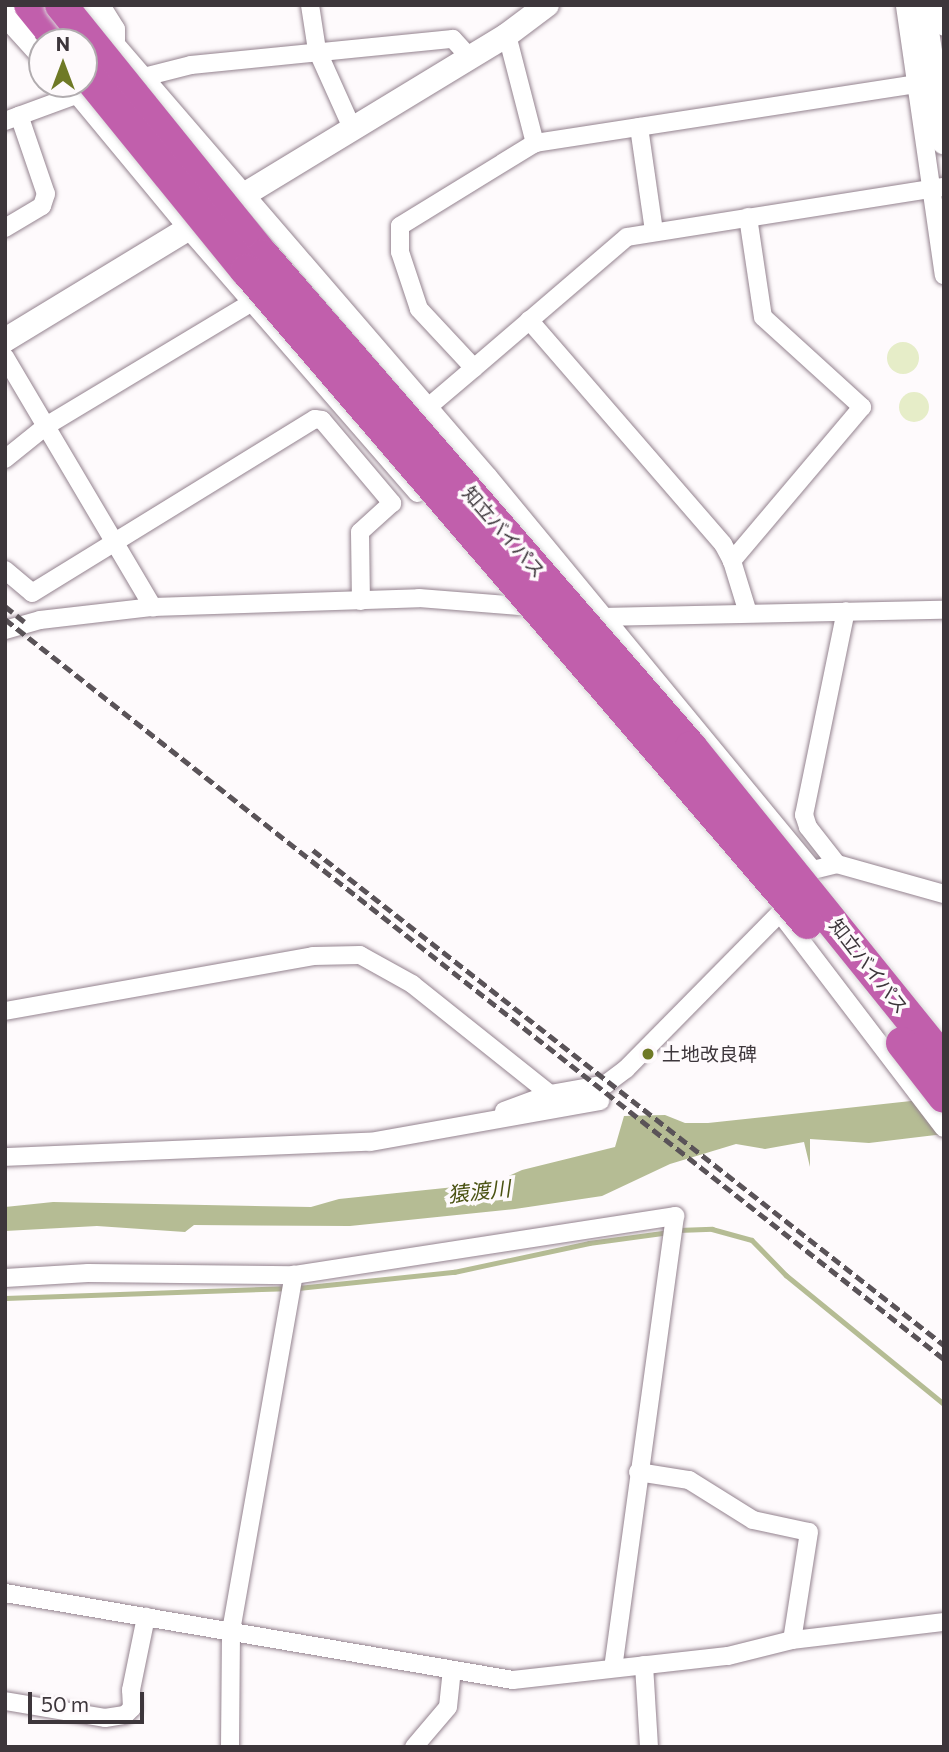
<!DOCTYPE html>
<html>
<head>
<meta charset="utf-8">
<style>
	body { margin:0 }
	#map { position:relative; width:949px; height:1752px; overflow:hidden; background:#fefafc; font-family:Commissioner,"Noto Sans JP",sans-serif }
	div>[style] { position:absolute }
	.green>* { inset:0; background:#e6edc8 }
	.round { border-radius:50% }
	.water>* { inset:0; background:#b5bc94 }
	.stream>* { height:4.5px; margin:-2.25px; padding:0 2.25px; transform-origin:2.25px; border-radius:2.25px; background:#b5bc94 }
	.roads { filter:drop-shadow(0 0 2px #94838f) drop-shadow(0 0 2px #94838f) }
	.street>* { height:18px; margin:-9px; padding:0 9px; transform-origin:9px; border-radius:9px; background:#fff }
	.secondary>* { height:24px; margin:-12px; padding:0 12px; transform-origin:12px; border-radius:12px; background:#fff }
	.highway>* { height:32px; margin:-16px; padding:0 16px; transform-origin:16px; border-radius:16px; background:#c15fac }
	.rail>* { height:4.5px; margin-top:-2.25px; transform-origin:0; background:repeating-linear-gradient(90deg,#5a5358 0 10px,transparent 0 15px) }
	.bridges { filter:drop-shadow(0 0 2px #d8d7d8) drop-shadow(0 0 2px #d8d7d8) }
	.highway-bridge>* { height:32px; margin:-16px; padding:0 16px; transform-origin:16px; border-radius:16px; background:#c15fac }
	.dots>* { width:19px; height:19px; translate:-50% -50%; box-sizing:border-box; border:4px solid #fefafc; border-radius:50% }
	span { translate:-50% -50%; white-space:nowrap; text-align:center; line-height:1.15; -webkit-text-stroke:7px #fefafc; paint-order:stroke }
	.street-label { font-size:19px; color:#3d363b }
	.poi-label { font-size:19px; color:#3d363b }
	.left { translate:0 -50%; text-align:left }
	.water-label { font-size:21px; color:#4a5212; font-style:italic }
	.frame { position:absolute; inset:0; border:7px solid #3d363b; pointer-events:none }
	.north { position:absolute; left:28px; top:28px; width:70px; height:70px; box-sizing:border-box; background:#fefafc; border:2px solid #b1acaf; border-radius:50%; rotate:0deg; font-size:19px; font-weight:700; line-height:28px; text-align:center; color:#3d363b }
	.north::after { content:''; display:block; margin:auto; width:24px; height:32px; background:#6f7a26; clip-path:polygon(50% 0,100% 100%,50% 72%,0 100%) }
	.scale { position:absolute; left:28px; top:1692px; width:116px; height:32px; box-sizing:border-box; border:4px solid #3d363b; border-top:0; padding-left:9px; font-size:21px; line-height:24px; white-space:nowrap; color:#3d363b; -webkit-text-stroke:5px #fefafc; paint-order:stroke }
</style>
</head>
<body>
<div id="map">
	<div class="green">
		<i class="round" style="left:887px;top:342px;width:32px;height:32px"></i>
		<i class="round" style="left:899px;top:392px;width:30px;height:30px"></i>
	</div>
	<div class="water">
		<i style="clip-path:polygon(911px 1101px,944px 1103px,944px 1134px,869px 1143px,810px 1139px,810px 1167px,804px 1142px,765px 1149px,736px 1144px,670px 1164px,602px 1196px,515px 1209px,350px 1226px,194px 1225px,185px 1232px,97px 1226px,5px 1231px,5px 1207px,53px 1202px,311px 1207px,339px 1199px,493px 1183px,522px 1170px,615px 1147px,624px 1116px,665px 1115px,685px 1123px,708px 1123px)"></i>
	</div>
	<div class="stream">
		<i style="left:678px;top:1230px;width:34px;rotate:-2deg"></i>
		<i style="left:712px;top:1229px;width:41px;rotate:15.4deg"></i>
		<i style="left:752px;top:1240px;width:49px;rotate:45.8deg"></i>
		<i style="left:786px;top:1275px;width:204px;rotate:39.2deg"></i>
		<i style="left:298px;top:1288px;width:157px;rotate:-5.9deg"></i>
		<i style="left:454px;top:1272px;width:138px;rotate:-12.1deg"></i>
		<i style="left:589px;top:1243px;width:81px;rotate:-7.8deg"></i>
		<i style="left:5px;top:1298px;width:281px;rotate:-2deg"></i>
	</div>
	<div class="roads">
		<div class="street">
			<i style="left:12px;top:5px;width:31px;rotate:54deg"></i>
			<i style="left:82px;top:5px;width:622px;rotate:49.24deg"></i>
			<i style="left:488px;top:476px;width:511px;rotate:50.48deg"></i>
			<i style="left:101px;top:5px;width:28px;rotate:58deg"></i>
			<i style="left:116px;top:29px;width:18px;rotate:90deg"></i>
			<i style="left:310px;top:5px;width:46px;rotate:81.2deg"></i>
			<i style="left:317px;top:50px;width:85px;rotate:65.8deg"></i>
			<i style="left:940px;top:5px;width:22px;rotate:80deg"></i>
			<i style="left:905px;top:6px;width:272px;rotate:81.8deg"></i>
			<i style="left:5px;top:18px;width:55px;rotate:47.9deg"></i>
			<i style="left:507px;top:35px;width:112px;rotate:75.5deg"></i>
			<i style="left:132px;top:80px;width:61px;rotate:-14.3deg"></i>
			<i style="left:191px;top:65px;width:263px;rotate:-5.7deg"></i>
			<i style="left:453px;top:39px;width:25px;rotate:48deg"></i>
			<i style="left:68px;top:84px;width:187px;rotate:50.4deg"></i>
			<i style="left:187px;top:228px;width:351px;rotate:49deg"></i>
			<i style="left:5px;top:121px;width:84px;rotate:-20.2deg"></i>
			<i style="left:639px;top:127px;width:105px;rotate:81.8deg"></i>
			<i style="left:748px;top:217px;width:101px;rotate:81.5deg"></i>
			<i style="left:763px;top:317px;width:134px;rotate:42.3deg"></i>
			<i style="left:862px;top:407px;width:202px;rotate:130.2deg"></i>
			<i style="left:732px;top:561px;width:54px;rotate:72.9deg"></i>
			<i style="left:5px;top:228px;width:43px;rotate:-30.7deg"></i>
			<i style="left:42px;top:206px;width:13px;rotate:-72deg"></i>
			<i style="left:46px;top:194px;width:83px;rotate:-108.9deg"></i>
			<i style="left:529px;top:320px;width:296px;rotate:49.1deg"></i>
			<i style="left:723px;top:544px;width:19px;rotate:62deg"></i>
			<i style="left:5px;top:357px;width:291px;rotate:59.4deg"></i>
			<i style="left:474px;top:368px;width:201px;rotate:-40.6deg"></i>
			<i style="left:627px;top:237px;width:321px;rotate:-9deg"></i>
			<i style="left:427px;top:408px;width:62px;rotate:-40.4deg"></i>
			<i style="left:474px;top:368px;width:81px;rotate:-133deg"></i>
			<i style="left:419px;top:309px;width:60px;rotate:-108.4deg"></i>
			<i style="left:400px;top:252px;width:26px;rotate:-90deg"></i>
			<i style="left:400px;top:226px;width:158px;rotate:-31.6deg"></i>
			<i style="left:535px;top:143px;width:414px;rotate:-8.8deg"></i>
			<i style="left:5px;top:459px;width:53px;rotate:-38.8deg"></i>
			<i style="left:46px;top:426px;width:239px;rotate:-31deg"></i>
			<i style="left:5px;top:570px;width:35px;rotate:40deg"></i>
			<i style="left:32px;top:593px;width:332px;rotate:-31.6deg"></i>
			<i style="left:315px;top:419px;width:7px;rotate:8deg"></i>
			<i style="left:322px;top:420px;width:109px;rotate:49.9deg"></i>
			<i style="left:392px;top:503px;width:43px;rotate:137.8deg"></i>
			<i style="left:360px;top:532px;width:69px;rotate:89.2deg"></i>
			<i style="left:598px;top:617px;width:346px;rotate:-1.2deg"></i>
			<i style="left:5px;top:630px;width:36px;rotate:-16deg"></i>
			<i style="left:40px;top:620px;width:114px;rotate:-6.6deg"></i>
			<i style="left:153px;top:607px;width:266px;rotate:-1.9deg"></i>
			<i style="left:419px;top:598px;width:101px;rotate:4.5deg"></i>
			<i style="left:520px;top:606px;width:18px;rotate:-29deg"></i>
			<i style="left:837px;top:864px;width:47px;rotate:-128.1deg"></i>
			<i style="left:808px;top:827px;width:13px;rotate:-108deg"></i>
			<i style="left:804px;top:815px;width:208px;rotate:-78.4deg"></i>
			<i style="left:807px;top:878px;width:10px;rotate:-53deg"></i>
			<i style="left:813px;top:870px;width:25px;rotate:-14deg"></i>
			<i style="left:837px;top:864px;width:111px;rotate:15.7deg"></i>
			<i style="left:783px;top:917px;width:265px;rotate:52.7deg"></i>
			<i style="left:5px;top:1011px;width:313px;rotate:-10.1deg"></i>
			<i style="left:313px;top:956px;width:47px;rotate:-1.2deg"></i>
			<i style="left:360px;top:955px;width:60px;rotate:29.1deg"></i>
			<i style="left:412px;top:984px;width:176px;rotate:38.6deg"></i>
			<i style="left:550px;top:1094px;width:57px;rotate:-10.1deg"></i>
			<i style="left:606px;top:1084px;width:25px;rotate:-37deg"></i>
			<i style="left:626px;top:1069px;width:229px;rotate:-45.4deg"></i>
			<i style="left:504px;top:1111px;width:49px;rotate:-20.3deg"></i>
			<i style="left:5px;top:1157px;width:365px;rotate:-2.4deg"></i>
			<i style="left:370px;top:1142px;width:234px;rotate:-10.1deg"></i>
			<i style="left:5px;top:1278px;width:83px;rotate:-3.4deg"></i>
			<i style="left:88px;top:1273px;width:206px;rotate:0.6deg"></i>
			<i style="left:294px;top:1275px;width:386px;rotate:-8.8deg"></i>
			<i style="left:675px;top:1216px;width:456px;rotate:97.8deg"></i>
			<i style="left:638px;top:1472px;width:52px;rotate:8.9deg"></i>
			<i style="left:689px;top:1480px;width:75px;rotate:32deg"></i>
			<i style="left:753px;top:1520px;width:57px;rotate:12.1deg"></i>
			<i style="left:809px;top:1532px;width:109px;rotate:98.9deg"></i>
			<i style="left:5px;top:1593px;width:515px;rotate:9.72deg"></i>
			<i style="left:513px;top:1680px;width:216px;rotate:-6.4deg"></i>
			<i style="left:728px;top:1656px;width:66px;rotate:-14deg"></i>
			<i style="left:792px;top:1640px;width:153px;rotate:-6.8deg"></i>
			<i style="left:644px;top:1665px;width:82px;rotate:86.5deg"></i>
			<i style="left:5px;top:1701px;width:101px;rotate:9.6deg"></i>
			<i style="left:105px;top:1718px;width:20px;rotate:-9deg"></i>
			<i style="left:125px;top:1715px;width:10px;rotate:-45deg"></i>
			<i style="left:132px;top:1708px;width:18px;rotate:-93deg"></i>
			<i style="left:131px;top:1690px;width:75px;rotate:-78.4deg"></i>
			<i style="left:230px;top:1747px;width:116px;rotate:-89.5deg"></i>
			<i style="left:231px;top:1631px;width:362px;rotate:-80deg"></i>
			<i style="left:414px;top:1747px;width:52px;rotate:-49.6deg"></i>
			<i style="left:448px;top:1707px;width:37px;rotate:-84deg"></i>
		</div>
		<div class="secondary">
			<i style="left:923px;top:5px;width:139px;rotate:81.3deg"></i>
			<i style="left:5px;top:340px;width:587px;rotate:-31.28deg"></i>
			<i style="left:507px;top:35px;width:50px;rotate:-36.9deg"></i>
		</div>
		<div class="highway">
			<i style="left:30px;top:5px;width:48px;rotate:51deg"></i>
		</div>
	</div>
	<div class="rail">
		<i style="left:5px;top:606px;width:26px;rotate:39deg"></i>
		<i style="left:5px;top:619px;width:1196px;rotate:38.24deg"></i>
		<i style="left:313px;top:850px;width:802px;rotate:38.11deg"></i>
	</div>
	<div class="bridges">
		<div class="highway-bridge">
			<i style="left:61px;top:5px;width:321px;rotate:51.1deg"></i>
			<i style="left:263px;top:255px;width:652px;rotate:48.98deg"></i>
			<i style="left:691px;top:747px;width:403px;rotate:51.1deg"></i>
			<i style="left:84px;top:71px;width:257px;rotate:50.9deg"></i>
			<i style="left:246px;top:270px;width:861px;rotate:49.33deg"></i>
			<i style="left:902px;top:1043px;width:68px;rotate:52.1deg"></i>
		</div>
	</div>
	<div class="dots">
		<i style="left:648px;top:1054px;background:#6f7a26"></i>
	</div>
	<div class="street-label">
		<span style="left:504px;top:532px;rotate:49deg">知立バイパス</span>
		<span style="left:869px;top:966px;rotate:52deg">知立バイパス</span>
	</div>
	<div class="poi-label">
		<span class="left" style="left:662px;top:1054px">土地改良碑</span>
	</div>
	<div class="water-label">
		<span style="left:479px;top:1191px;rotate:-6deg">猿渡川</span>
	</div>
	<div class="frame"></div>
	<div class="north">N</div>
	<div class="scale">50 m</div>
</div>
</body>
</html>
